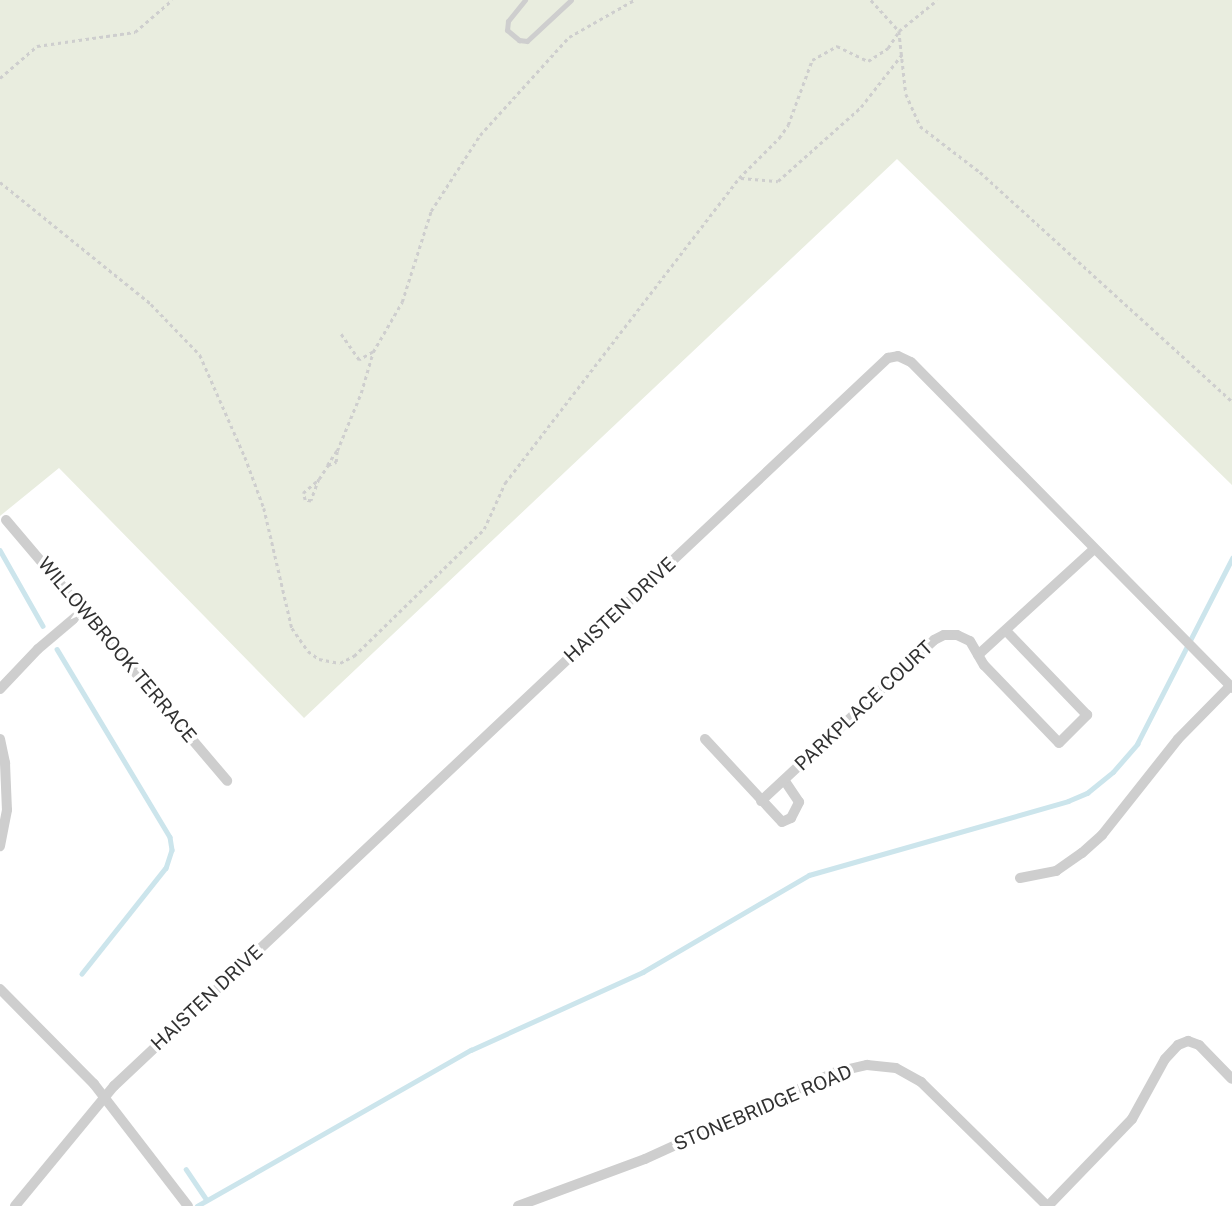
<!DOCTYPE html>
<html>
<head>
<meta charset="utf-8">
<style>
	body { margin:0 }
	#map { position:relative; width:1232px; height:1206px; overflow:hidden; background:#fff; font-family:"Public Sans",sans-serif }
	div>[style] { position:absolute }
	.green>* { inset:0; background:#e9eddf }
	.stream>* { height:4.5px; margin:-2.25px; padding:0 2.25px; transform-origin:2.25px; border-radius:2.25px; background:#cce5ec }
	.path>* { height:2.5px; margin-top:-1.25px; transform-origin:0; background:repeating-linear-gradient(90deg,#cecece 0 3.5px,transparent 0 7px) }
	.service>* { height:5px; margin:-2.5px; padding:0 2.5px; transform-origin:2.5px; border-radius:2.5px; background:#cecece }
	.minor>* { height:10px; margin:-5px; padding:0 5px; transform-origin:5px; border-radius:5px; background:#cecece }
	span { translate:-50% -50%; white-space:nowrap; text-align:center; line-height:1.15; -webkit-text-stroke:7px #fff; paint-order:stroke }
	.street-label { font-size:19px; color:#313131 }
</style>
</head>
<body>
<div id="map">
	<div class="green">
		<i style="clip-path:polygon(0 0,1232px 0,1232px 485px,897px 159px,304px 718px,59px 468px,0 516px)"></i>
	</div>
	<div class="stream">
		<i style="left:0;top:550px;width:87px;rotate:60.5deg"></i>
		<i style="left:57px;top:649px;width:219px;rotate:59deg"></i>
		<i style="left:170px;top:837px;width:13px;rotate:81deg"></i>
		<i style="left:172px;top:850px;width:19px;rotate:108deg"></i>
		<i style="left:166px;top:868px;width:135px;rotate:128.4deg"></i>
		<i style="left:186px;top:1169px;width:37px;rotate:56deg"></i>
		<i style="left:197px;top:1206px;width:315px;rotate:-29.7deg"></i>
		<i style="left:471px;top:1050px;width:189px;rotate:-24.4deg"></i>
		<i style="left:643px;top:972px;width:192px;rotate:-30.3deg"></i>
		<i style="left:809px;top:875px;width:269px;rotate:-15.9deg"></i>
		<i style="left:1068px;top:801px;width:21px;rotate:-23deg"></i>
		<i style="left:1087px;top:793px;width:33px;rotate:-39deg"></i>
		<i style="left:1113px;top:772px;width:37px;rotate:-49deg"></i>
		<i style="left:1137px;top:744px;width:209px;rotate:-62.9deg"></i>
	</div>
	<div class="path">
		<i style="left:871px;top:0;width:42px;rotate:47.9deg"></i>
		<i style="left:899px;top:31px;width:63px;rotate:83.7deg"></i>
		<i style="left:906px;top:94px;width:35px;rotate:66deg"></i>
		<i style="left:920px;top:126px;width:76px;rotate:37.5deg"></i>
		<i style="left:980px;top:172px;width:341px;rotate:42.3deg"></i>
		<i style="left:0;top:78px;width:49px;rotate:-40.9deg"></i>
		<i style="left:37px;top:46px;width:99px;rotate:-8.1deg"></i>
		<i style="left:135px;top:32px;width:49px;rotate:-40.9deg"></i>
		<i style="left:741px;top:178px;width:37px;rotate:5deg"></i>
		<i style="left:778px;top:181px;width:111px;rotate:-41.7deg"></i>
		<i style="left:861px;top:107px;width:68px;rotate:-52.1deg"></i>
		<i style="left:0;top:182px;width:194px;rotate:38.9deg"></i>
		<i style="left:151px;top:304px;width:71px;rotate:46.1deg"></i>
		<i style="left:200px;top:355px;width:111px;rotate:66.2deg"></i>
		<i style="left:245px;top:457px;width:54px;rotate:69.6deg"></i>
		<i style="left:264px;top:508px;width:123px;rotate:76.9deg"></i>
		<i style="left:292px;top:628px;width:28px;rotate:55deg"></i>
		<i style="left:308px;top:651px;width:14px;rotate:36deg"></i>
		<i style="left:319px;top:659px;width:21px;rotate:11deg"></i>
		<i style="left:340px;top:663px;width:16px;rotate:-27deg"></i>
		<i style="left:354px;top:656px;width:182px;rotate:-44.3deg"></i>
		<i style="left:484px;top:529px;width:51px;rotate:-65.5deg"></i>
		<i style="left:505px;top:483px;width:384px;rotate:-52.5deg"></i>
		<i style="left:739px;top:178px;width:57px;rotate:-45deg"></i>
		<i style="left:779px;top:138px;width:16px;rotate:-55deg"></i>
		<i style="left:788px;top:125px;width:69px;rotate:-69.7deg"></i>
		<i style="left:812px;top:60px;width:29px;rotate:-29deg"></i>
		<i style="left:837px;top:46px;width:34px;rotate:26deg"></i>
		<i style="left:868px;top:61px;width:24px;rotate:-33deg"></i>
		<i style="left:888px;top:48px;width:20px;rotate:-57deg"></i>
		<i style="left:899px;top:31px;width:49px;rotate:-39.2deg"></i>
		<i style="left:373px;top:352px;width:58px;rotate:-59.9deg"></i>
		<i style="left:402px;top:302px;width:96px;rotate:-72.3deg"></i>
		<i style="left:431px;top:211px;width:90px;rotate:-57.2deg"></i>
		<i style="left:480px;top:135px;width:132px;rotate:-47.8deg"></i>
		<i style="left:569px;top:37px;width:75px;rotate:-29.6deg"></i>
		<i style="left:337px;top:451px;width:63px;rotate:-67.5deg"></i>
		<i style="left:361px;top:393px;width:43px;rotate:-73.7deg"></i>
		<i style="left:373px;top:352px;width:16px;rotate:150deg"></i>
		<i style="left:359px;top:360px;width:32px;rotate:-125deg"></i>
		<i style="left:319px;top:479px;width:23px;rotate:110deg"></i>
		<i style="left:311px;top:501px;width:6px;rotate:-171deg"></i>
		<i style="left:305px;top:500px;width:7px;rotate:-106deg"></i>
		<i style="left:303px;top:493px;width:21px;rotate:-41deg"></i>
		<i style="left:319px;top:479px;width:17px;rotate:-57deg"></i>
		<i style="left:328px;top:465px;width:9px;rotate:-21deg"></i>
		<i style="left:336px;top:462px;width:11px;rotate:-85deg"></i>
		<i style="left:337px;top:451px;width:17px;rotate:123deg"></i>
	</div>
	<div class="service">
		<i style="left:525px;top:0;width:27px;rotate:129deg"></i>
		<i style="left:508px;top:21px;width:9px;rotate:96deg"></i>
		<i style="left:507px;top:30px;width:16px;rotate:40deg"></i>
		<i style="left:519px;top:40px;width:8px;rotate:7deg"></i>
		<i style="left:527px;top:41px;width:60px;rotate:-43deg"></i>
	</div>
	<div class="minor">
		<i style="left:6px;top:520px;width:342px;rotate:49.7deg"></i>
		<i style="left:978px;top:655px;width:157px;rotate:-42.4deg"></i>
		<i style="left:0;top:689px;width:55px;rotate:-46.5deg"></i>
		<i style="left:38px;top:649px;width:59px;rotate:-40.2deg"></i>
		<i style="left:0;top:739px;width:25px;rotate:78deg"></i>
		<i style="left:5px;top:763px;width:47px;rotate:87.6deg"></i>
		<i style="left:7px;top:810px;width:37px;rotate:101deg"></i>
		<i style="left:705px;top:739px;width:113px;rotate:47.1deg"></i>
		<i style="left:782px;top:822px;width:10px;rotate:-24deg"></i>
		<i style="left:791px;top:818px;width:18px;rotate:-63deg"></i>
		<i style="left:799px;top:802px;width:25px;rotate:-124deg"></i>
		<i style="left:761px;top:801px;width:236px;rotate:-42.9deg"></i>
		<i style="left:934px;top:640px;width:11px;rotate:-27deg"></i>
		<i style="left:944px;top:635px;width:13px"></i>
		<i style="left:957px;top:635px;width:14px;rotate:25deg"></i>
		<i style="left:970px;top:641px;width:28px;rotate:60deg"></i>
		<i style="left:984px;top:665px;width:108px;rotate:46.1deg"></i>
		<i style="left:1059px;top:743px;width:40px;rotate:-45deg"></i>
		<i style="left:1087px;top:715px;width:115px;rotate:-133.9deg"></i>
		<i style="left:1020px;top:878px;width:37px;rotate:-11deg"></i>
		<i style="left:1056px;top:871px;width:32px;rotate:-35deg"></i>
		<i style="left:1082px;top:853px;width:27px;rotate:-42deg"></i>
		<i style="left:1102px;top:835px;width:122px;rotate:-51.6deg"></i>
		<i style="left:1178px;top:739px;width:74px;rotate:-45.5deg"></i>
		<i style="left:0;top:989px;width:134px;rotate:45.3deg"></i>
		<i style="left:94px;top:1084px;width:154px;rotate:52.4deg"></i>
		<i style="left:15px;top:1206px;width:156px;rotate:-50.5deg"></i>
		<i style="left:114px;top:1086px;width:1063px;rotate:-43.25deg"></i>
		<i style="left:888px;top:358px;width:10px;rotate:-11deg"></i>
		<i style="left:898px;top:356px;width:14px;rotate:25deg"></i>
		<i style="left:911px;top:362px;width:458px;rotate:45.4deg"></i>
		<i style="left:518px;top:1206px;width:135px;rotate:-20.3deg"></i>
		<i style="left:645px;top:1159px;width:210px;rotate:-24.5deg"></i>
		<i style="left:836px;top:1072px;width:32px;rotate:-13deg"></i>
		<i style="left:867px;top:1065px;width:29px;rotate:6deg"></i>
		<i style="left:896px;top:1068px;width:29px;rotate:29deg"></i>
		<i style="left:921px;top:1082px;width:177px;rotate:44.5deg"></i>
		<i style="left:1048px;top:1206px;width:121px;rotate:-46deg"></i>
		<i style="left:1132px;top:1119px;width:68px;rotate:-61.2deg"></i>
		<i style="left:1165px;top:1059px;width:19px;rotate:-47deg"></i>
		<i style="left:1178px;top:1045px;width:11px;rotate:-22deg"></i>
		<i style="left:1188px;top:1041px;width:12px;rotate:20deg"></i>
		<i style="left:1199px;top:1045px;width:47px;rotate:45.9deg"></i>
	</div>
	<div class="street-label">
		<span style="left:620px;top:610px;rotate:-43deg">HAISTEN DRIVE</span>
		<span style="left:117px;top:650px;rotate:50deg">WILLOWBROOK TERRACE</span>
		<span style="left:864px;top:706px;rotate:-43deg">PARKPLACE COURT</span>
		<span style="left:207px;top:998px;rotate:-43deg">HAISTEN DRIVE</span>
		<span style="left:763px;top:1108px;rotate:-23deg">STONEBRIDGE ROAD</span>
	</div>
</div>
</body>
</html>
